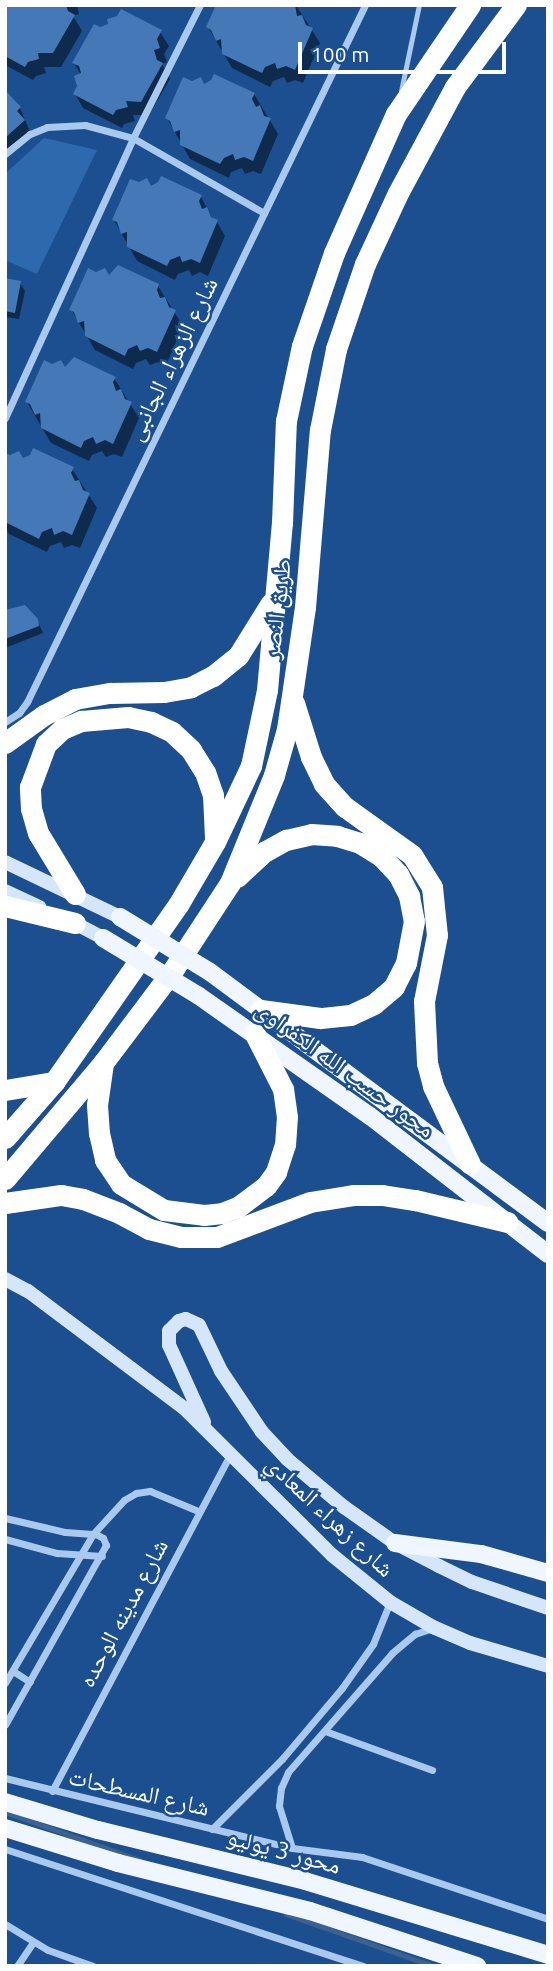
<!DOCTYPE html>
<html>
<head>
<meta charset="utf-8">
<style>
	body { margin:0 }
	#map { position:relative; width:553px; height:1971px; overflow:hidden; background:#1b4f8f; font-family:Ubuntu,"Noto Naskh Arabic",sans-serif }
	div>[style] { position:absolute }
	.green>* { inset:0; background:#2e69ad }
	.shadow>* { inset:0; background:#0007 }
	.stream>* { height:4.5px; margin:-2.25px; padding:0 2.25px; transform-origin:2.25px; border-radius:2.25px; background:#3c6290 }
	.building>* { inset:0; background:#4478b7 }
	.lane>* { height:5px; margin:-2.5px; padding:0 2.5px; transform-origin:2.5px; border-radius:2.5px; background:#a9c9ee }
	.street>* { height:7px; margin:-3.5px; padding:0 3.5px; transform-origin:3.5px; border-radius:3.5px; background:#a9c9ee }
	.secondary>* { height:14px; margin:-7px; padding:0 7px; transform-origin:7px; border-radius:7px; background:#d6e6fa }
	.primary>* { height:18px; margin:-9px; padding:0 9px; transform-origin:9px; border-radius:9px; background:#f0f6ff }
	.highway>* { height:21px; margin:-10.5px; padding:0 10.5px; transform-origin:10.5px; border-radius:10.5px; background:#fff }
	.primary-bridge>* { height:18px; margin:-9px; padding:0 9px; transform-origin:9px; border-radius:9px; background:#f0f6ff }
	span { translate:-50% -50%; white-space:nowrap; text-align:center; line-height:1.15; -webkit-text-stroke:5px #1b4f8f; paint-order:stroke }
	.street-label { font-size:24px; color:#fff }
	.frame { position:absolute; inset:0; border:7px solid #fff; pointer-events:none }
	.scale { position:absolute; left:298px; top:42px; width:208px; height:32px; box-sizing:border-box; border:4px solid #fff; border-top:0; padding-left:9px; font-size:21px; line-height:24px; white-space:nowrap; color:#fff; -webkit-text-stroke:5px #1b4f8f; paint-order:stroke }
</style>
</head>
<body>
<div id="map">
	<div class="green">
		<i style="clip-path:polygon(44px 138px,97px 150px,37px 274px,5px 260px,5px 174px)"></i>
	</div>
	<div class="shadow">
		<i style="clip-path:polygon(5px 5px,77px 5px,79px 14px,73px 16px,82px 31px,61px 67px,44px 67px,46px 73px,36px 76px,33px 80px,5px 65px)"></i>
		<i style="clip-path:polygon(218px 5px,296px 5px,320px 43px,303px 83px,295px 80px,287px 83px,284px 77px,273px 81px,270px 87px,232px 68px,208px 27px)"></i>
		<i style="clip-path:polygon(99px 28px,160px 32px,169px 46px,164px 54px,167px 62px,162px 64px,170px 79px,149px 115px,133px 115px,135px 121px,124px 124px,122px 128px,83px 108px,75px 94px,81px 75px,74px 63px)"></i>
		<i style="clip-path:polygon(204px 86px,254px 94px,278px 134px,261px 174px,253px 171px,245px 174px,242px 168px,231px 172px,229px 178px,190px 159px,167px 118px)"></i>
		<i style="clip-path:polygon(5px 92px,20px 108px,30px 132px,5px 150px)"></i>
		<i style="clip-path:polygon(151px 188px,201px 197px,213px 220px,217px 222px,225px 236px,208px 276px,200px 272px,192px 276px,189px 270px,178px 274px,175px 280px,137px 261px,114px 220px)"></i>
		<i style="clip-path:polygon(108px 277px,158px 286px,183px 326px,166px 365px,158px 362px,150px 365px,146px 359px,136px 363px,133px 369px,95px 350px,71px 309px)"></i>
		<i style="clip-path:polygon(5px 280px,20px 283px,25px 291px,19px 319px,5px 317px)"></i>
		<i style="clip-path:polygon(65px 369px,114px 378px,139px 418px,122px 457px,114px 454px,106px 457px,102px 451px,92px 455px,89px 461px,51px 443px,27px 402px)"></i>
		<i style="clip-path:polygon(5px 455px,72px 469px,97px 508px,80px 548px,72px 545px,64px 548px,61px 542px,50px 546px,47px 552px,9px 534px,5px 526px)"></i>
		<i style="clip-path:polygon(5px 612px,37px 620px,43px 633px,5px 648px)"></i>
	</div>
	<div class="stream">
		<i style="left:5px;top:1812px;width:143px;rotate:19.6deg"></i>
		<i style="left:286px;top:1914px;width:157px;rotate:19.4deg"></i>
	</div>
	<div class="building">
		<i style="clip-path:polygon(5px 5px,66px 5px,68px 11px,75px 15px,53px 53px,38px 53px,39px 59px,28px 62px,25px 67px,5px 56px)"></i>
		<i style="clip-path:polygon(216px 5px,295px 5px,297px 16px,302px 15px,306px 25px,313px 28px,295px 70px,286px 66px,277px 69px,275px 63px,265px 67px,262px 73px,222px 54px,221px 39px,216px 41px,211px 30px,206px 27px)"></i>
		<i style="clip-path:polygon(121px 9px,162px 30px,157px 39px,160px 48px,154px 50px,157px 60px,163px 63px,141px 102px,126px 101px,128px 107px,116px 110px,113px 115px,73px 94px,77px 86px,74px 76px,81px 73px,79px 66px,72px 63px,94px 24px,100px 27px,108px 24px,107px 19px,117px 16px)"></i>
		<i style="clip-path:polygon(214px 74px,255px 93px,252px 99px,256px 107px,260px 105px,264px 116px,271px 118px,253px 161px,244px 157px,235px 160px,233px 154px,224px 158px,220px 164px,180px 145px,180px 130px,174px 132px,170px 121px,165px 118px,183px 77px,192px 81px,201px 77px,204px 84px,211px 80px)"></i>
		<i style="clip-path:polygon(5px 90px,21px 107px,17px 111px,25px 120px,5px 138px)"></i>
		<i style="clip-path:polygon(161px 176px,202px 195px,199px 201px,202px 209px,207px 207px,211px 217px,218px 220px,200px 263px,191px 259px,182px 262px,180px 256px,170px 260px,167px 266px,127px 247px,127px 232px,121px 234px,117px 222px,112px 220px,130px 179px,139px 182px,147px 178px,151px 186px,158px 182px)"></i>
		<i style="clip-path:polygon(118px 265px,159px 284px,157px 290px,160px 298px,165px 297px,169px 307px,176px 310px,157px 352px,148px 348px,140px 351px,137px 345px,128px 349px,125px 356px,85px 336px,84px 321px,78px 323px,74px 312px,69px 310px,88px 268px,96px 272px,105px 268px,109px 275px)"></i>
		<i style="clip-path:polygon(5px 278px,21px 281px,15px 313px,5px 311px)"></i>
		<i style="clip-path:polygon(74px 357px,116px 377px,113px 382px,116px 391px,121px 389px,125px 399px,132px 402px,113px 444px,105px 440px,96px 444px,93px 437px,84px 441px,81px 448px,41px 428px,40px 413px,35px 415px,30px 404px,25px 402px,44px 360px,52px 364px,61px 360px,65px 367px)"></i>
		<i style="clip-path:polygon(33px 448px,74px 467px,71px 473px,75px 481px,79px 480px,83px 490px,90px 493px,72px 535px,63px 531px,54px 535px,52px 528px,42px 532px,39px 539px,5px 522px,5px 453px,10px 455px,19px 451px,23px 458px,30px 455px)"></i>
		<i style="clip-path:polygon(25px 605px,38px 619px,39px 626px,5px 639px,5px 610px)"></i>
	</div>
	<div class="lane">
		<i style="left:401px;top:91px;width:88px;rotate:-78.2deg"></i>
	</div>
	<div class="street">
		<i style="left:5px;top:154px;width:32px;rotate:-39deg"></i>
		<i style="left:30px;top:134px;width:18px;rotate:-22deg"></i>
		<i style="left:47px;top:127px;width:38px;rotate:-3deg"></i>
		<i style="left:85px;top:125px;width:50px;rotate:15.2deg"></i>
		<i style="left:133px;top:138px;width:151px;rotate:29.8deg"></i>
		<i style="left:5px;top:418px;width:308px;rotate:-65.4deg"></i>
		<i style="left:133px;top:138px;width:149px;rotate:-63.3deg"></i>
		<i style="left:5px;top:722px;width:17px;rotate:-33deg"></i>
		<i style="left:19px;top:713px;width:14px;rotate:-54deg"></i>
		<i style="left:27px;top:702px;width:775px;rotate:-64.13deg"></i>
		<i style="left:5px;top:1518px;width:62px;rotate:13.1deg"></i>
		<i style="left:65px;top:1532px;width:31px;rotate:4deg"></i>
		<i style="left:96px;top:1534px;width:8px;rotate:30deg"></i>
		<i style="left:103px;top:1538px;width:8px;rotate:67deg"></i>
		<i style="left:106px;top:1545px;width:206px;rotate:119.3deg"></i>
		<i style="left:5px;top:1539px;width:54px;rotate:15.1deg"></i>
		<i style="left:57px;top:1553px;width:45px;rotate:3.8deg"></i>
		<i style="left:13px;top:1671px;width:20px;rotate:33deg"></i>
		<i style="left:5px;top:1683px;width:173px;rotate:-59.4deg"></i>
		<i style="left:93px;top:1534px;width:46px;rotate:-47.6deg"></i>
		<i style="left:124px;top:1500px;width:14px;rotate:-30deg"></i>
		<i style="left:136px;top:1493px;width:14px;rotate:-8deg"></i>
		<i style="left:150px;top:1491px;width:52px;rotate:22.6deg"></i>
		<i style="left:325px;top:1731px;width:114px;rotate:20deg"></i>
		<i style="left:5px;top:1778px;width:295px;rotate:13.7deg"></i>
		<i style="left:292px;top:1848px;width:71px;rotate:7.3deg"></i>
		<i style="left:362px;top:1857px;width:196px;rotate:18.4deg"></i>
		<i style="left:52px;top:1791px;width:380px;rotate:-62.1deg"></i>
		<i style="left:212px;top:1829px;width:99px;rotate:-45deg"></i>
		<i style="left:282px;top:1759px;width:93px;rotate:-49.8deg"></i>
		<i style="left:342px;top:1688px;width:54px;rotate:-54.8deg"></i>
		<i style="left:373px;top:1644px;width:45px;rotate:-68deg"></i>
		<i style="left:292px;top:1848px;width:44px;rotate:-107.2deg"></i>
		<i style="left:279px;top:1806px;width:18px;rotate:-84deg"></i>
		<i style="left:281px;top:1788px;width:17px;rotate:-66deg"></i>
		<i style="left:288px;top:1772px;width:158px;rotate:-48.8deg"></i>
		<i style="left:392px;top:1653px;width:30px;rotate:-40deg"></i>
		<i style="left:415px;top:1634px;width:18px;rotate:-19deg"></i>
		<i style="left:5px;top:1849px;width:377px;rotate:18.1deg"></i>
		<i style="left:5px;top:1924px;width:50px;rotate:31.2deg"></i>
		<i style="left:48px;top:1950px;width:48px;rotate:19.6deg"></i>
		<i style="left:17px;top:1966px;width:29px;rotate:-56deg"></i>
	</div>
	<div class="secondary">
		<i style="left:5px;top:862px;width:127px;rotate:25.6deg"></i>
		<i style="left:5px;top:891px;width:38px;rotate:25deg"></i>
		<i style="left:67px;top:919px;width:41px;rotate:27.8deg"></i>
		<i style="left:5px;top:1279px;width:26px;rotate:28deg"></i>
		<i style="left:28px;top:1291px;width:196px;rotate:36.9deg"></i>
		<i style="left:185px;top:1409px;width:207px;rotate:44.8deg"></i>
		<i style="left:332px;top:1555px;width:75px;rotate:39deg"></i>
		<i style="left:390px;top:1602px;width:50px;rotate:30.2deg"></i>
		<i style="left:433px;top:1627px;width:40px;rotate:23.4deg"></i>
		<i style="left:470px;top:1643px;width:81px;rotate:16.4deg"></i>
		<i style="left:204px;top:1422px;width:85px;rotate:-114.4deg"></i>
		<i style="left:169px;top:1345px;width:14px;rotate:-90deg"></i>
		<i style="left:169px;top:1331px;width:14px;rotate:-45deg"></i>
		<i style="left:179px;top:1321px;width:7px;rotate:-16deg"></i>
		<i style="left:186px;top:1319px;width:14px;rotate:25deg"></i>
		<i style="left:199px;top:1325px;width:51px;rotate:64.4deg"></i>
		<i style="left:221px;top:1371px;width:73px;rotate:56.1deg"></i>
		<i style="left:262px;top:1432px;width:37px;rotate:47deg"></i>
		<i style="left:287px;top:1459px;width:75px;rotate:40.1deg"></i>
		<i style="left:344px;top:1507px;width:62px;rotate:35.2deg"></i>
		<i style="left:395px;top:1543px;width:50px;rotate:27.6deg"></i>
		<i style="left:439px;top:1566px;width:37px;rotate:26deg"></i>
		<i style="left:472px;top:1582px;width:80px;rotate:18.9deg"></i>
	</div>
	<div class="primary">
		<i style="left:210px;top:972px;width:421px;rotate:36.6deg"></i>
		<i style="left:199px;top:996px;width:209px;rotate:35.1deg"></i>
		<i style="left:370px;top:1116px;width:225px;rotate:37.8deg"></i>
		<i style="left:395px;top:1543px;width:87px;rotate:7.3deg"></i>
		<i style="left:481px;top:1554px;width:70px;rotate:15.8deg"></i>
		<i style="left:5px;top:1802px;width:97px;rotate:16.8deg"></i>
		<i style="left:98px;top:1830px;width:213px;rotate:13.8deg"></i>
		<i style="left:305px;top:1881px;width:254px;rotate:16.9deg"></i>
		<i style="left:5px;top:1828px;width:118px;rotate:17.2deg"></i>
		<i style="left:118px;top:1863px;width:198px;rotate:14deg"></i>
		<i style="left:310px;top:1911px;width:176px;rotate:18.2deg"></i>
	</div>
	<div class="highway">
		<i style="left:294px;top:703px;width:57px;rotate:72.5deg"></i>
		<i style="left:311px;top:757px;width:30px;rotate:64deg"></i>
		<i style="left:324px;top:784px;width:31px;rotate:48deg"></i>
		<i style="left:345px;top:807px;width:82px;rotate:35.6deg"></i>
		<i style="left:412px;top:855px;width:38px;rotate:58deg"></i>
		<i style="left:432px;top:887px;width:48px;rotate:84.1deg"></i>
		<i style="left:437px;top:935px;width:67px;rotate:101.1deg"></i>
		<i style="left:424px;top:1001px;width:62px;rotate:87.2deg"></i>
		<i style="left:427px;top:1063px;width:24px;rotate:75deg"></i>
		<i style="left:433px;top:1086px;width:86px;rotate:64.6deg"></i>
		<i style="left:5px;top:743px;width:48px;rotate:-35.7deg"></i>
		<i style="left:44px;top:715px;width:35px;rotate:-27deg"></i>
		<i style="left:75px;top:699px;width:36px;rotate:-10deg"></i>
		<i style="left:110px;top:693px;width:54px;rotate:-1.1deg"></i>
		<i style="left:164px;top:692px;width:27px;rotate:-10deg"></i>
		<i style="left:191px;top:687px;width:25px;rotate:-27deg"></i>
		<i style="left:213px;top:676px;width:32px;rotate:-39deg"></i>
		<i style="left:238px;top:656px;width:62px;rotate:-58.1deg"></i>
		<i style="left:237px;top:877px;width:37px;rotate:-43deg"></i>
		<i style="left:264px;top:852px;width:25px;rotate:-29deg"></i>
		<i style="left:286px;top:840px;width:26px;rotate:-13deg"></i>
		<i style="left:311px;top:834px;width:26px;rotate:4deg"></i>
		<i style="left:337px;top:836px;width:24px;rotate:17deg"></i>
		<i style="left:360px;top:843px;width:25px;rotate:32deg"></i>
		<i style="left:381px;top:856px;width:25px;rotate:47deg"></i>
		<i style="left:398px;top:874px;width:25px;rotate:63deg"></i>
		<i style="left:409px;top:896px;width:25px;rotate:79deg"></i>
		<i style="left:414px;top:921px;width:43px;rotate:100.8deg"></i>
		<i style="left:406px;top:963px;width:27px;rotate:117deg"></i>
		<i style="left:394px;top:987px;width:26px;rotate:140deg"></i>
		<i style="left:374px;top:1004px;width:26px;rotate:155deg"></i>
		<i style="left:350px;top:1015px;width:30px;rotate:174deg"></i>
		<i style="left:320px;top:1018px;width:60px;rotate:-172.3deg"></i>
		<i style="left:75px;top:894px;width:71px;rotate:-121.2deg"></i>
		<i style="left:38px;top:833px;width:25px;rotate:-106deg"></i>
		<i style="left:31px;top:809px;width:22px;rotate:-93deg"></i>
		<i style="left:30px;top:787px;width:46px;rotate:-69.6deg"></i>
		<i style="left:46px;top:744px;width:22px;rotate:-43deg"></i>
		<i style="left:62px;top:729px;width:21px;rotate:-23deg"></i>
		<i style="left:81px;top:721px;width:47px;rotate:-4.9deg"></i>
		<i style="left:128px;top:717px;width:24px;rotate:12deg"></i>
		<i style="left:151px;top:722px;width:23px;rotate:25deg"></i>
		<i style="left:172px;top:732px;width:26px;rotate:43deg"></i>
		<i style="left:191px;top:750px;width:26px;rotate:58deg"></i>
		<i style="left:205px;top:772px;width:24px;rotate:71deg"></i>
		<i style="left:213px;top:795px;width:43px;rotate:87.3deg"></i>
		<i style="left:5px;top:906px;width:72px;rotate:13.7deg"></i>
		<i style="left:103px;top:1063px;width:42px;rotate:98.1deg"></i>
		<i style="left:97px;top:1105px;width:28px;rotate:86deg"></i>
		<i style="left:99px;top:1133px;width:28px;rotate:77deg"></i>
		<i style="left:105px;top:1160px;width:29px;rotate:56deg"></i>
		<i style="left:121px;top:1184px;width:50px;rotate:31.2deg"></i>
		<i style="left:164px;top:1210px;width:40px;rotate:7.1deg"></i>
		<i style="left:204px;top:1215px;width:18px;rotate:-6deg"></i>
		<i style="left:222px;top:1213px;width:17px;rotate:-21deg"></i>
		<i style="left:238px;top:1207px;width:35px;rotate:-37deg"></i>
		<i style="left:266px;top:1186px;width:17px;rotate:-54deg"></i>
		<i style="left:276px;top:1172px;width:28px;rotate:-72deg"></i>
		<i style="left:285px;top:1145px;width:28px;rotate:-86deg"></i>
		<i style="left:287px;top:1117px;width:28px;rotate:-98deg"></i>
		<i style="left:283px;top:1089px;width:62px;rotate:-117deg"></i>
		<i style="left:5px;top:1090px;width:50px;rotate:-9.3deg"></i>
		<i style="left:5px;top:1138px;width:74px;rotate:-48.8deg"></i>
		<i style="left:54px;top:1082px;width:216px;rotate:-55deg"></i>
		<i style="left:178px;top:905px;width:73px;rotate:-59.6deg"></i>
		<i style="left:215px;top:842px;width:84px;rotate:-64.7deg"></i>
		<i style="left:251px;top:766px;width:78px;rotate:-78.1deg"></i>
		<i style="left:267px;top:690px;width:168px;rotate:-84.9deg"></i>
		<i style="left:282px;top:523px;width:102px;rotate:-87.8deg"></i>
		<i style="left:286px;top:421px;width:77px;rotate:-78deg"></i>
		<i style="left:302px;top:346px;width:98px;rotate:-71deg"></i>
		<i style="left:334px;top:253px;width:152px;rotate:-66deg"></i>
		<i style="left:396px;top:114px;width:132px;rotate:-55.8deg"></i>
		<i style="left:5px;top:1179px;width:152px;rotate:-49.8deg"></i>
		<i style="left:103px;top:1063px;width:116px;rotate:-53deg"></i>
		<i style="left:173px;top:970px;width:104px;rotate:-56.8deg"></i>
		<i style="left:230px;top:883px;width:117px;rotate:-67.8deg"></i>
		<i style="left:274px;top:775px;width:48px;rotate:-74.2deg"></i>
		<i style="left:287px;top:729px;width:123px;rotate:-81.6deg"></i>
		<i style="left:305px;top:607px;width:178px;rotate:-85.2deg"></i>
		<i style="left:320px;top:430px;width:83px;rotate:-78.8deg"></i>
		<i style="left:336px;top:349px;width:90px;rotate:-71.2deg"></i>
		<i style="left:365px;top:264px;width:78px;rotate:-65.1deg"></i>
		<i style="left:398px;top:193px;width:120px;rotate:-61.7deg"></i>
		<i style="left:455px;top:87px;width:102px;rotate:-53.4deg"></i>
		<i style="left:5px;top:1203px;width:57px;rotate:-8.1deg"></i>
		<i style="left:61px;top:1195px;width:22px;rotate:10deg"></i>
		<i style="left:83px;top:1199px;width:39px;rotate:21deg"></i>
		<i style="left:119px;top:1213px;width:34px;rotate:28deg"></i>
		<i style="left:149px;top:1229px;width:33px;rotate:14deg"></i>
		<i style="left:181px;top:1237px;width:36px"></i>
		<i style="left:217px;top:1237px;width:99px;rotate:-20.6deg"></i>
		<i style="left:310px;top:1202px;width:45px;rotate:-9deg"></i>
		<i style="left:354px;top:1195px;width:28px"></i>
		<i style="left:382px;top:1195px;width:33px;rotate:9deg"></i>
		<i style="left:415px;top:1200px;width:95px;rotate:13.4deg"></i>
	</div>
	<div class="primary-bridge">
		<i style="left:120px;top:917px;width:105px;rotate:31.4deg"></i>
		<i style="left:103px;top:938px;width:112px;rotate:31.1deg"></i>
	</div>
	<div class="street-label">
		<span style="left:172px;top:359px;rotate:-64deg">شارع الزهراء الجانبى</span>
		<span style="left:277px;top:609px;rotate:-83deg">طريق النصر</span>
		<span style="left:345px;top:1069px;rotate:36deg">محور حسب الله الكفراوى</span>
		<span style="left:330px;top:1516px;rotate:43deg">شارع زهراء المعادي</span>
		<span style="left:123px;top:1613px;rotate:-62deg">شارع مدينه الوحده</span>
		<span style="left:139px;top:1792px;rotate:13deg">شارع المسطحات</span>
		<span style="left:284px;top:1851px;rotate:15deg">محور 3 يوليو</span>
	</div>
	<div class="frame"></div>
	<div class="scale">100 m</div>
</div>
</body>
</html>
